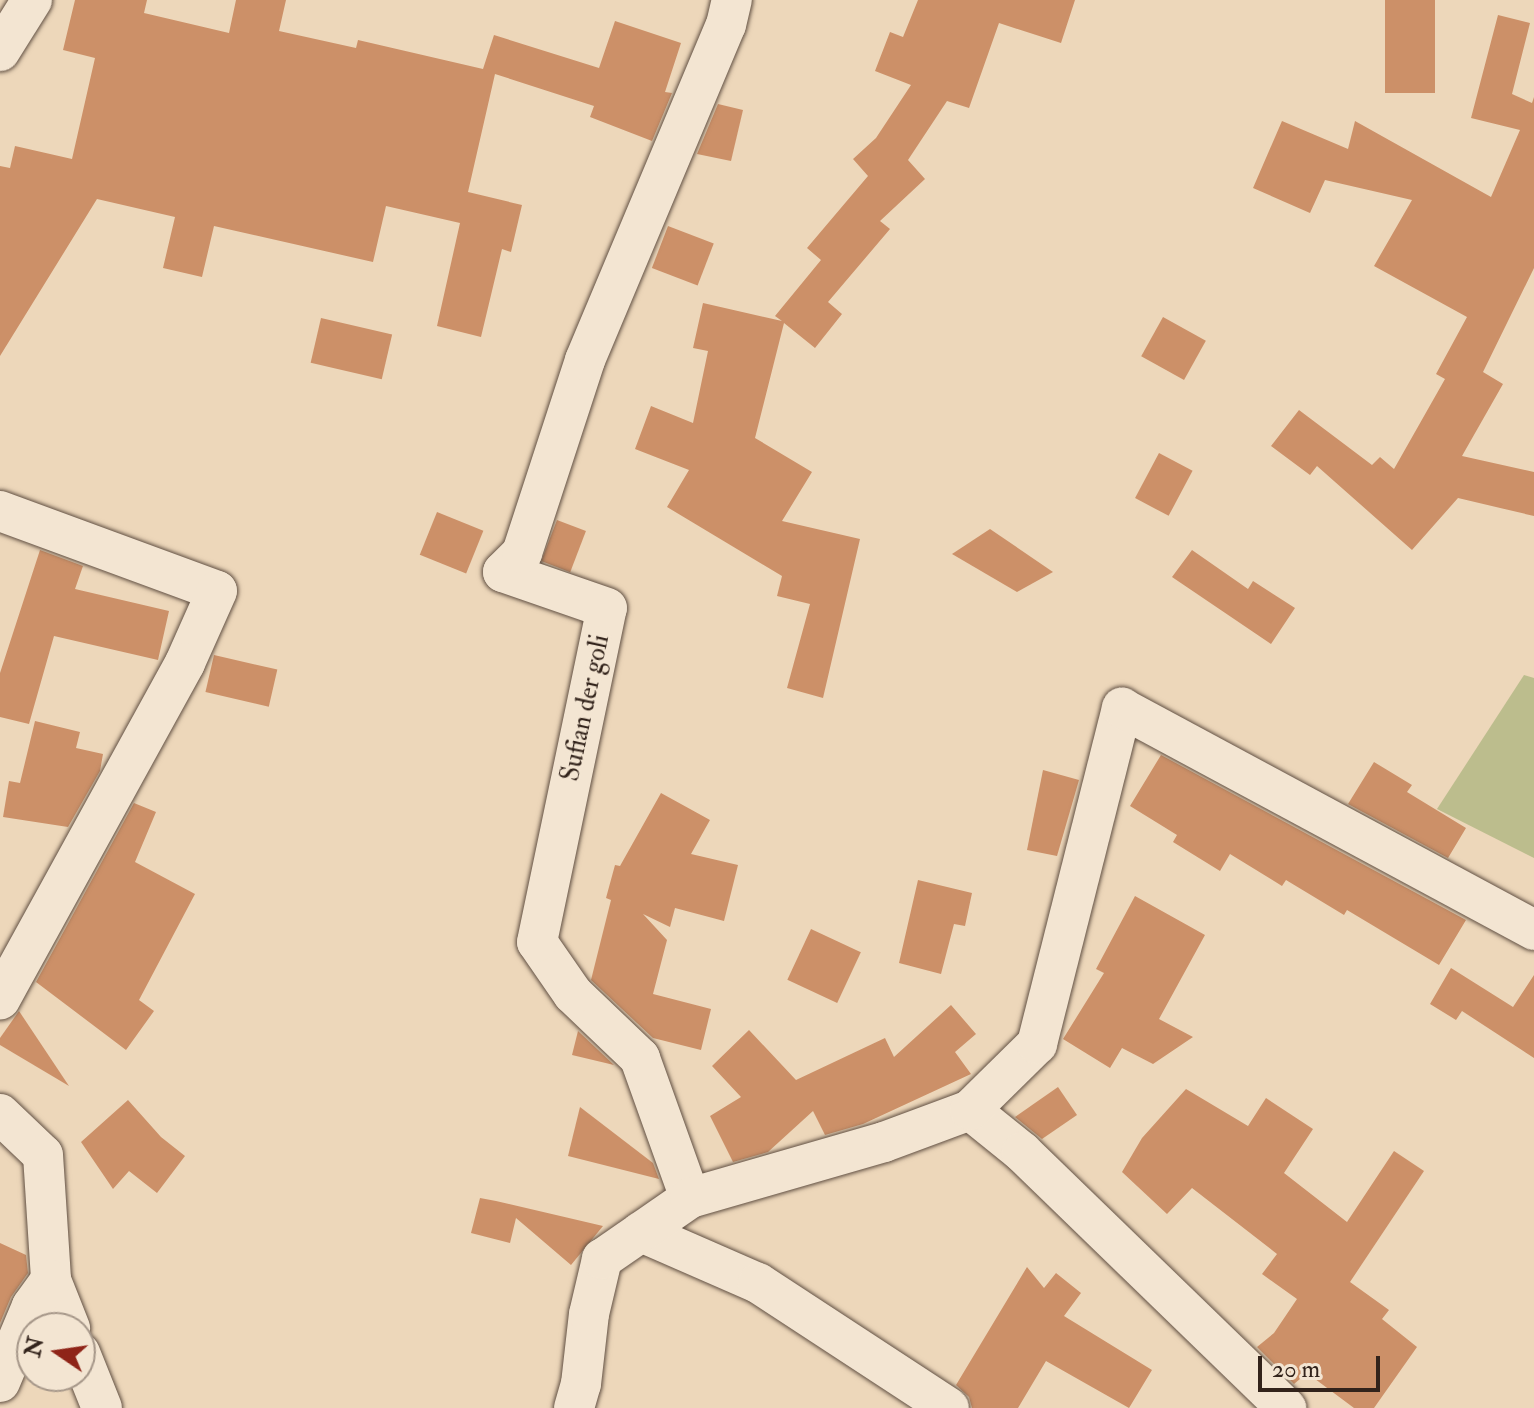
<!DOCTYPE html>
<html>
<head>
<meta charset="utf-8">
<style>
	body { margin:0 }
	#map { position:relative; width:1534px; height:1408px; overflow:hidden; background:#edd7ba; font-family:"IM FELL Double Pica",serif }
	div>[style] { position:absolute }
	.green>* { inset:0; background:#bcbd8d }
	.building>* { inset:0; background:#cc9068; transform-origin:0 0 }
	.roads { filter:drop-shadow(0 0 2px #615043) drop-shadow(0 0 2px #615043) }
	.minor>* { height:40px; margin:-20px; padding:0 20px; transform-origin:20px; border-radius:20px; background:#f3e5d2 }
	span { translate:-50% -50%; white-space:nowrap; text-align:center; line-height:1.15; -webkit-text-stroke:6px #f3e5d2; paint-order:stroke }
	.street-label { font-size:26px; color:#32231b }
	.north { position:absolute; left:16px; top:1312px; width:80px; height:80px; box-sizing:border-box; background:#f3e5d2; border:2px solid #a69789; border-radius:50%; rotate:283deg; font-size:22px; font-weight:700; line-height:32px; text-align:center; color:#32231b }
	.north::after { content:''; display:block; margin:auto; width:28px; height:36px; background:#8f2418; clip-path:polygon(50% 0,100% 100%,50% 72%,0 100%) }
	.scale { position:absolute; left:1258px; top:1356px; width:122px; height:36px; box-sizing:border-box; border:4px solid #32231b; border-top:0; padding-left:10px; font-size:24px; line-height:28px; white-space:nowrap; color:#32231b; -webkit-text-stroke:6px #f3e5d2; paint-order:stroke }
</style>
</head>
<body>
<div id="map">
	<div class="green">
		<i style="clip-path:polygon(1524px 675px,1534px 678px,1534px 858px,1437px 809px)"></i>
	</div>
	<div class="building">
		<i style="clip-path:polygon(75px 0,147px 0,144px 13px,229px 33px,236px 0,286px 0,279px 31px,356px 48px,358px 40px,483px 69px,494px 35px,599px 68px,615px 21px,681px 43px,665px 92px,672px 93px,652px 141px,590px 117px,594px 106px,495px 74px,468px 192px,522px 205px,511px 252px,502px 249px,481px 337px,437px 326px,460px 223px,386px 206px,373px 262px,214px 226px,202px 277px,163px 268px,175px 217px,97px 199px,0 356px,0 166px,10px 168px,15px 146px,72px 159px,95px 58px,63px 50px)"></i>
		<i style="clip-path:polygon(918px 0,1075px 0,1061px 43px,999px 23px,969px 108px,947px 101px,908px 160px,925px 179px,880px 221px,890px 229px,828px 302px,842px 314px,815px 348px,784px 323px,755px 438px,812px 472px,782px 521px,860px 539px,823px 698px,787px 688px,810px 604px,777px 596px,782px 576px,667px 507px,689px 470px,635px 449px,651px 406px,693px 423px,708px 351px,693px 348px,703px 303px,782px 321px,775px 316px,821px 260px,807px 248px,868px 176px,853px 159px,876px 138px,911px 85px,875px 71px,890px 32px,903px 37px)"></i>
		<i style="left:1385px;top:0;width:50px;height:93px"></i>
		<i style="clip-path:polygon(1498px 15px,1530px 23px,1512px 94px,1532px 103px,1534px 97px,1534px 268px,1483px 372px,1503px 384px,1462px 456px,1534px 472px,1534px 516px,1458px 498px,1412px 550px,1317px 466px,1310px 475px,1271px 446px,1299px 410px,1372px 465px,1380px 457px,1394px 469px,1445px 379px,1436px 374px,1467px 317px,1374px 266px,1412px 200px,1325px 180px,1310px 213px,1253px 188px,1282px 121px,1348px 149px,1355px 121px,1491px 197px,1520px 130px,1471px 118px)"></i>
		<i style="clip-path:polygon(718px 104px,743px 110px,731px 161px,697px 154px)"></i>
		<i style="left:668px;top:226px;width:49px;height:45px;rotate:21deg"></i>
		<i style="left:1163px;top:317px;width:49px;height:45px;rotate:29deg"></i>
		<i style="left:321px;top:318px;width:73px;height:46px;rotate:13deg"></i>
		<i style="left:1159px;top:453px;width:38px;height:51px;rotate:28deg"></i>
		<i style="left:437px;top:512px;width:50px;height:46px;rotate:22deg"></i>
		<i style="left:557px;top:520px;width:31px;height:44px;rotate:21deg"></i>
		<i style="clip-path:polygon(990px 529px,1053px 572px,1017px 592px,952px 554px)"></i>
		<i style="clip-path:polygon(40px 550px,83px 566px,75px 589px,169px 611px,158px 660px,54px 636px,29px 724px,0 717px,0 673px)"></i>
		<i style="clip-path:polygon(1192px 550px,1248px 589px,1253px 581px,1295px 608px,1271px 644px,1172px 577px)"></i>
		<i style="left:214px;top:655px;width:65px;height:38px;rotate:13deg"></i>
		<i style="clip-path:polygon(35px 721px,80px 732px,76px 748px,103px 754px,100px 771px,68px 827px,3px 817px,9px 781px,20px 783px)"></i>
		<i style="clip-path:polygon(1161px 755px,1466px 920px,1439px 965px,1347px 910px,1344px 915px,1286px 880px,1282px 886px,1230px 854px,1220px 871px,1173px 842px,1177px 835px,1130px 806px)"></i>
		<i style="clip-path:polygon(1374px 762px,1412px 785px,1407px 792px,1466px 828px,1448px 858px,1348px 804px)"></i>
		<i style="clip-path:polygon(1043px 770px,1079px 780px,1057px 856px,1027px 850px)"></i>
		<i style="clip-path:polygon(661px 793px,710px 820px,691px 854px,738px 865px,724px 921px,675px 908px,670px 927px,643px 914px,667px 940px,653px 994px,711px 1009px,701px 1050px,653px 1038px,591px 980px,611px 900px,606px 898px,615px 865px,620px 866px)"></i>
		<i style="clip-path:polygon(134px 803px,156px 812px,135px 862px,195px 894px,139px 1000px,154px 1011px,126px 1050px,36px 982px)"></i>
		<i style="clip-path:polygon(918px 880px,972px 893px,965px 926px,954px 924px,941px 974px,899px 963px)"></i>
		<i style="clip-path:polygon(1135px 896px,1205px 935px,1159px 1019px,1193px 1037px,1153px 1064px,1122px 1048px,1110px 1068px,1063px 1039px,1104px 973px,1096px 969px)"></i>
		<i style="left:811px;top:929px;width:55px;height:56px;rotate:25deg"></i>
		<i style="clip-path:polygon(1451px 968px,1513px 1007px,1534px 975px,1534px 1058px,1462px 1011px,1456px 1020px,1430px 1004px)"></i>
		<i style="clip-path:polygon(951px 1005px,976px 1034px,955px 1052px,971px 1074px,863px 1124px,825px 1135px,813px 1111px,768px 1152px,733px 1162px,710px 1116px,741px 1097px,712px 1066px,749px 1030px,796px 1080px,885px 1038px,894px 1057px)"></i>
		<i style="clip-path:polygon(19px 1011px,69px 1086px,0 1045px,0 1038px)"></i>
		<i style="clip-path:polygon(578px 1031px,614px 1065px,572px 1055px)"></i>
		<i style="clip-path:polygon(1058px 1087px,1077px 1115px,1042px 1139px,1015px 1117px)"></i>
		<i style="clip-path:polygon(1186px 1089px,1248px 1126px,1266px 1098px,1313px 1129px,1284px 1173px,1347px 1222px,1394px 1151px,1424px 1171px,1350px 1282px,1389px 1310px,1382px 1319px,1417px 1347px,1374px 1408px,1354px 1408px,1307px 1373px,1294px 1384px,1257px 1347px,1274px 1333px,1297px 1299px,1262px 1274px,1277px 1254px,1192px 1188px,1167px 1214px,1122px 1172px,1142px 1138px)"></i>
		<i style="clip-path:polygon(128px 1100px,161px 1137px,185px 1156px,157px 1193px,129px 1171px,113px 1189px,81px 1142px)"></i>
		<i style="clip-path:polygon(580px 1107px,653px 1163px,659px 1179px,568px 1156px)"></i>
		<i style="clip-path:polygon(480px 1198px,496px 1201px,603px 1226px,571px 1265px,516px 1218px,510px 1243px,471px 1233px)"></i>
		<i style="clip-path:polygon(0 1243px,26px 1255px,28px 1273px,11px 1297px,0 1323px)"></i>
		<i style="clip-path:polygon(1027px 1267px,1044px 1288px,1056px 1273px,1081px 1293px,1064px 1316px,1152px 1370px,1129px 1408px,1046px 1361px,1018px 1408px,972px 1408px,969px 1397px,956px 1385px)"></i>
	</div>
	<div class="roads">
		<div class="minor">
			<i style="left:0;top:51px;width:60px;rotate:-57.9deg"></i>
			<i style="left:0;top:511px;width:231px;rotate:20.2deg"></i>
			<i style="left:217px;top:591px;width:79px;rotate:114deg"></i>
			<i style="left:185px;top:663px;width:384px;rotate:118.8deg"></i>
			<i style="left:970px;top:1110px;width:67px;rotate:38.9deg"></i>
			<i style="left:1022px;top:1152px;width:368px;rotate:44.1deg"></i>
			<i style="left:0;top:1114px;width:59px;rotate:43.6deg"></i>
			<i style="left:43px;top:1155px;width:125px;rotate:86.3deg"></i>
			<i style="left:51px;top:1280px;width:52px;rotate:68.4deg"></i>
			<i style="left:690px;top:1198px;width:149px;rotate:-109.7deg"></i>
			<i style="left:640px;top:1058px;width:93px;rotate:-136.3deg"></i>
			<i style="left:573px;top:994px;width:63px;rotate:-124.7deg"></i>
			<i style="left:537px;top:942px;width:341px;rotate:-78.2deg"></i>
			<i style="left:607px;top:608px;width:110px;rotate:-160.9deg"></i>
			<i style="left:503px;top:572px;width:27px;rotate:-45deg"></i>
			<i style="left:522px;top:553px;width:203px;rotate:-71.9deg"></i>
			<i style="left:585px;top:360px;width:363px;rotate:-67.2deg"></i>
			<i style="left:726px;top:25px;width:26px;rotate:-77deg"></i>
			<i style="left:641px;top:1232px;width:128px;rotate:23.6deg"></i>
			<i style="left:758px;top:1283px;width:228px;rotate:33.2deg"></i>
			<i style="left:80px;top:1353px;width:59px;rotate:68.2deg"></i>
			<i style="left:0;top:1382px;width:82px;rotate:-67.2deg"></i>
			<i style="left:32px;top:1306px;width:32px;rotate:-54deg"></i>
			<i style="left:574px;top:1408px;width:25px;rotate:-74deg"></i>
			<i style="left:581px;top:1384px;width:70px;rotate:-83.5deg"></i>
			<i style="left:589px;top:1314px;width:57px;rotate:-76.7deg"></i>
			<i style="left:602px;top:1259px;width:107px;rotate:-34.7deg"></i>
			<i style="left:690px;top:1198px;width:202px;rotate:-16.1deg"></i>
			<i style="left:884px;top:1142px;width:92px;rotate:-20.4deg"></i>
			<i style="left:970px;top:1110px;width:94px;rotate:-44.6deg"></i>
			<i style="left:1037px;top:1044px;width:347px;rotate:-75.8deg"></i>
			<i style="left:1122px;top:708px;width:468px;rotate:28.3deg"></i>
		</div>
	</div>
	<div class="street-label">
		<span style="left:586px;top:708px;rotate:-78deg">Sufian der goli</span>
	</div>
	<div class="north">N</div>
	<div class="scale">20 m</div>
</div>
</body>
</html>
